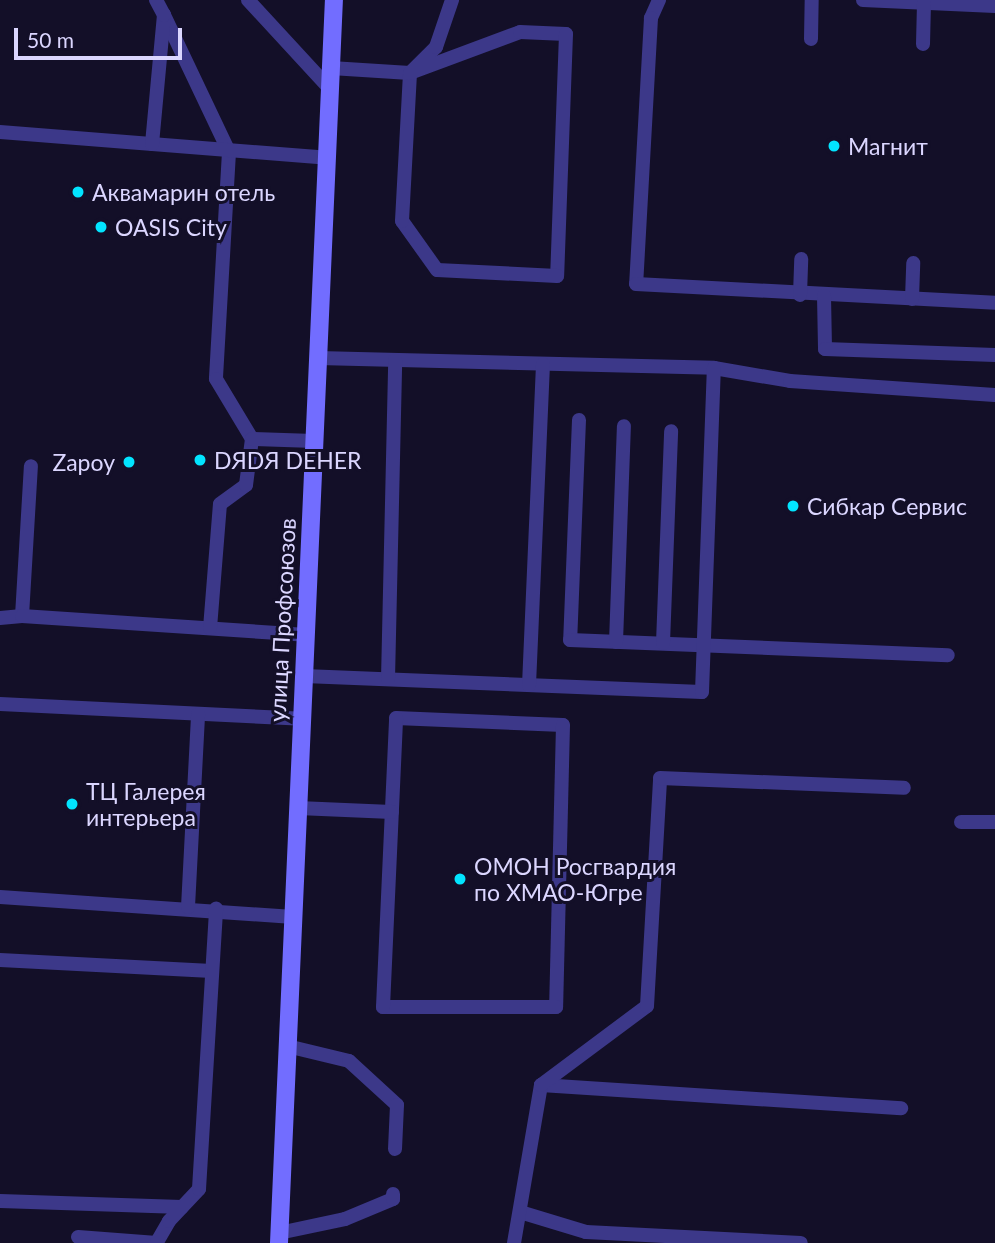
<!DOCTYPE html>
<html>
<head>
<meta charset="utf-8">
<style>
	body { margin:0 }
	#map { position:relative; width:995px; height:1243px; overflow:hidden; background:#130f28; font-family:Lato,sans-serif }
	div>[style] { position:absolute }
	.service>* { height:14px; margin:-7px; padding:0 7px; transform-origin:7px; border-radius:7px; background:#3c3889 }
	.secondary>* { height:18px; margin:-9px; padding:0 9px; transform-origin:9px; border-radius:9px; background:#726dff }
	.dots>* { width:19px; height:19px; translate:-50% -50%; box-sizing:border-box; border:4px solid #130f28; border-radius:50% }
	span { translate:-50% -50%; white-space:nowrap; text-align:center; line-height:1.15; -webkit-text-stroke:6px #130f28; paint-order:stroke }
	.poi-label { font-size:23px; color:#dbd6ff }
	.left { translate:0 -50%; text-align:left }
	.right { translate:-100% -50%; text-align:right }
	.street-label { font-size:23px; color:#dbd6ff }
	.scale { position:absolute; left:14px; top:28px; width:168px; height:32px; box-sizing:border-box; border:4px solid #dbd6ff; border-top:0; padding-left:9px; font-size:21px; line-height:24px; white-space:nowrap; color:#dbd6ff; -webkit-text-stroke:5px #130f28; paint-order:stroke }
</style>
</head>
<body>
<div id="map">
	<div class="service">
		<i style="left:248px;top:0;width:121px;rotate:47.3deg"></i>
		<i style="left:659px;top:0;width:20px;rotate:114deg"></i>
		<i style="left:651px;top:18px;width:266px;rotate:93.2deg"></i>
		<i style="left:636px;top:284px;width:360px;rotate:3deg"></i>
		<i style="left:863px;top:0;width:132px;rotate:2.6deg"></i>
		<i style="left:164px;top:15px;width:152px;rotate:64.6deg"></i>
		<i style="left:229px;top:152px;width:227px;rotate:93.3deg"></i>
		<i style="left:216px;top:379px;width:70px;rotate:59deg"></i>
		<i style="left:811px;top:39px;width:39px;rotate:-89deg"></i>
		<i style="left:923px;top:44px;width:41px;rotate:-88.6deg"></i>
		<i style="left:331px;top:68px;width:79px;rotate:3.6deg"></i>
		<i style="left:410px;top:73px;width:117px;rotate:-20.4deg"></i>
		<i style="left:520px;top:32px;width:46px;rotate:2.5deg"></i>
		<i style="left:566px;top:34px;width:242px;rotate:92.1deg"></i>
		<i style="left:557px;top:276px;width:120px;rotate:-177.1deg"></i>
		<i style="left:437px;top:270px;width:60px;rotate:-125.5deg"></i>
		<i style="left:402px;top:221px;width:148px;rotate:-86.9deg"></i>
		<i style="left:410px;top:73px;width:37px;rotate:-45deg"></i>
		<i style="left:436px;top:47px;width:50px;rotate:-71.2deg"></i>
		<i style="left:0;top:132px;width:328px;rotate:4.5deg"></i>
		<i style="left:152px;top:144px;width:130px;rotate:-84.7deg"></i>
		<i style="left:164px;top:15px;width:17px;rotate:-118deg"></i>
		<i style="left:800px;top:295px;width:36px;rotate:-88deg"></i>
		<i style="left:824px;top:296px;width:53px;rotate:88.9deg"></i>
		<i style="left:825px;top:349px;width:170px;rotate:2deg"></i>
		<i style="left:912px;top:299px;width:36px;rotate:-88deg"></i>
		<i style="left:318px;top:358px;width:396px;rotate:1.4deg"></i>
		<i style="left:714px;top:368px;width:77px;rotate:9.7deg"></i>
		<i style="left:790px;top:381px;width:205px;rotate:3.9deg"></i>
		<i style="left:579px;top:420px;width:220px;rotate:92.3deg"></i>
		<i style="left:570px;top:640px;width:378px;rotate:2.3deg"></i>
		<i style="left:22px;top:616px;width:150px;rotate:-86.6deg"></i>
		<i style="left:0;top:618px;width:22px;rotate:-5deg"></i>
		<i style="left:22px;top:616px;width:285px;rotate:3.8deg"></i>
		<i style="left:210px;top:628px;width:124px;rotate:-85.4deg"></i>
		<i style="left:220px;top:504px;width:32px;rotate:-36deg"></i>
		<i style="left:246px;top:485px;width:46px;rotate:-82.6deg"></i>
		<i style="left:252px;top:439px;width:62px;rotate:1.8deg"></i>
		<i style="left:616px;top:642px;width:216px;rotate:-87.9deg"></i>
		<i style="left:663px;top:643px;width:212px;rotate:-87.8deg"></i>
		<i style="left:304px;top:676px;width:398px;rotate:2.3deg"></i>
		<i style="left:702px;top:692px;width:324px;rotate:-87.9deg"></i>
		<i style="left:388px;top:679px;width:319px;rotate:-88.7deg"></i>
		<i style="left:529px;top:685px;width:321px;rotate:-87.5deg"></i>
		<i style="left:0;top:704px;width:302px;rotate:2.8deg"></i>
		<i style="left:396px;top:718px;width:167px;rotate:2.4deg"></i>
		<i style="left:563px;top:725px;width:282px;rotate:91.4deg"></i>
		<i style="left:556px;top:1007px;width:173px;rotate:180deg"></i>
		<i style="left:383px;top:1007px;width:289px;rotate:-87.4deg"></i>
		<i style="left:298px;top:808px;width:94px;rotate:2.4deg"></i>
		<i style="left:961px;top:822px;width:34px"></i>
		<i style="left:0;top:897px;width:294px;rotate:3.9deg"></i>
		<i style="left:188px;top:907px;width:193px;rotate:-87deg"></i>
		<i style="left:0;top:960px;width:212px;rotate:3deg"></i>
		<i style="left:287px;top:1046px;width:64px;rotate:13.6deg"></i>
		<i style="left:349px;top:1061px;width:65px;rotate:42.5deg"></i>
		<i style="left:397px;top:1105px;width:44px;rotate:92.6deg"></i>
		<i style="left:541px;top:1085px;width:361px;rotate:3.7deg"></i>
		<i style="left:0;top:1201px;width:182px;rotate:1.9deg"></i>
		<i style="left:520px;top:1212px;width:69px;rotate:16.9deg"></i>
		<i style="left:586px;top:1232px;width:215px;rotate:2.9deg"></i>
		<i style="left:279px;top:1233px;width:67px;rotate:-12deg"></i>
		<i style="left:345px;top:1219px;width:52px;rotate:-22.6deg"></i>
		<i style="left:393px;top:1199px;width:5px;rotate:-90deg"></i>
		<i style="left:78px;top:1237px;width:79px;rotate:4.3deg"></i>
		<i style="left:157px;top:1242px;width:24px;rotate:-60deg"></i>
		<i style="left:169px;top:1221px;width:44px;rotate:-46.8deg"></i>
		<i style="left:199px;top:1189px;width:281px;rotate:-86.5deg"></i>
		<i style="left:514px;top:1243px;width:160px;rotate:-80.3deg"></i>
		<i style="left:541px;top:1085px;width:132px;rotate:-36.7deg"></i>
		<i style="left:647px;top:1006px;width:228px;rotate:-86.7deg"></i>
		<i style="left:660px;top:778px;width:244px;rotate:2.3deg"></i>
	</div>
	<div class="secondary">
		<i style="left:279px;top:1243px;width:1244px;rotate:-87.47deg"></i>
	</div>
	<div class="dots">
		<i style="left:834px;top:146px;background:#02e4ff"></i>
		<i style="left:78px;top:192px;background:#02e4ff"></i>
		<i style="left:101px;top:227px;background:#02e4ff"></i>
		<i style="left:200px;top:460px;background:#02e4ff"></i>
		<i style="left:129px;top:462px;background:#02e4ff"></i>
		<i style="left:793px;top:506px;background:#02e4ff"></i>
		<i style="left:72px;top:804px;background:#02e4ff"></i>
		<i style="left:460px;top:879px;background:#02e4ff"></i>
	</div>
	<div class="poi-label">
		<span class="left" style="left:848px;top:146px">Магнит</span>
		<span class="left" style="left:92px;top:192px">Аквамарин отель</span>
		<span class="left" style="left:115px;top:227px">OASIS City</span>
		<span class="left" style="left:214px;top:460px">DЯDЯ DЕНЕR</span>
		<span class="right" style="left:115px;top:462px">Zapoy</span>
		<span class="left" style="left:807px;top:506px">Сибкар Сервис</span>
		<span class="left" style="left:86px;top:804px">ТЦ Галерея<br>интерьера</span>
		<span class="left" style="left:474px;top:879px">ОМОН Росгвардия<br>по ХМАО-Югре</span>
	</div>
	<div class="street-label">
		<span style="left:282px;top:620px;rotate:-87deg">улица Профсоюзов</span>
	</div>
	<div class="scale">50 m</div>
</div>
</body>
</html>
